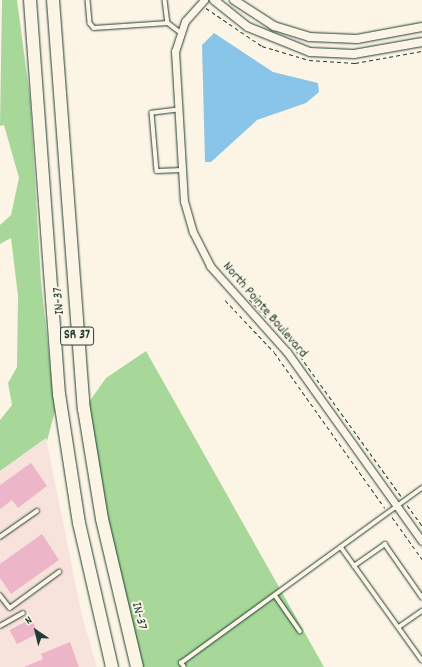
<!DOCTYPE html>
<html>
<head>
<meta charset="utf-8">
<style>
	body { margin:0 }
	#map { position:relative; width:422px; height:667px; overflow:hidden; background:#fcf5e5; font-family:Dekko,sans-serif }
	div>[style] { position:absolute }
	.built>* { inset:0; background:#f8e2dc }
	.green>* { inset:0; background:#a7d899 }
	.water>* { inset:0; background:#88c5e8 }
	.building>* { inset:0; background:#edb5c8; transform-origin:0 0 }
	.path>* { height:1px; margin-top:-0.5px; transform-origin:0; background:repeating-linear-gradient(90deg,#1f3d34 0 4px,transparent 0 7px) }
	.roads { filter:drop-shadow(0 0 1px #1f3d34) drop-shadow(0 0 1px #1f3d34) }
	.service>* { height:3.5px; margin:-1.75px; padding:0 1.75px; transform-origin:1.75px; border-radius:1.75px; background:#fcf5e5 }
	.minor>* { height:7px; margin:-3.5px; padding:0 3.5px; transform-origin:3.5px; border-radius:3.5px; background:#fcf5e5 }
	.tertiary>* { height:8px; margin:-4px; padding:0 4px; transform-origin:4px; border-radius:4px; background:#fcf5e5 }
	.motorway>* { height:12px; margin:-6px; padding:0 6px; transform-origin:6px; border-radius:6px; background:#fcf5e5 }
	span { translate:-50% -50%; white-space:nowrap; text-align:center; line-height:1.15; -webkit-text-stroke:4px #fcf5e5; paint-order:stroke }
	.shield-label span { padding:1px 3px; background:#fcf5e5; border:1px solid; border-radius:3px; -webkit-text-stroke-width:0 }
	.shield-label { font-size:13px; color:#1f3d34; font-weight:700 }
	.street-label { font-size:14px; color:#1f3d34 }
	.north { position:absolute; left:16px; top:611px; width:40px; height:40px; -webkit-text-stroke:3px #fcf5e5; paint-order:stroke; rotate:325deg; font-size:11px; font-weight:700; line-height:16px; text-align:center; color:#1f3d34 }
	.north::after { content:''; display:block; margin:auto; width:14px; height:18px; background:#1f3d34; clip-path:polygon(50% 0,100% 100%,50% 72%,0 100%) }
</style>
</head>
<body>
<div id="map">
	<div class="built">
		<i style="clip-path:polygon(46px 438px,82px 616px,97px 667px,0 667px,0 471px)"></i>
	</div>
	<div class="green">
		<i style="clip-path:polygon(2px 0,17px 0,30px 98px,41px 281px,55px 411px,47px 441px,46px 438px,0 471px,0 420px,12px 405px,8px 383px,17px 367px,18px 296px,11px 238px,0 244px,0 225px,11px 215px,19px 178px,4px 125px,0 126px)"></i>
		<i style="clip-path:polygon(146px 351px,324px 667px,140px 667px,84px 409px,106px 378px)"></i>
	</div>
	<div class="water">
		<i style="clip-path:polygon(214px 33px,273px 72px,318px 83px,319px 92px,306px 103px,257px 120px,211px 162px,205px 162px,202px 45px)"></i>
	</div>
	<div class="building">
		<i style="clip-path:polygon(31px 463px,47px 486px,18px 508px,12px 500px,0 509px,0 485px)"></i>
		<i style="clip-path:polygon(42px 534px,59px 560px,11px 594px,0 578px,0 564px)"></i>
		<i style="left:31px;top:619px;width:16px;height:24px;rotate:63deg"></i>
		<i style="clip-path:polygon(70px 642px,79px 667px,24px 667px,43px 659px,41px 654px)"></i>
	</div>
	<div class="path">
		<i style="left:206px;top:8px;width:68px;rotate:34.2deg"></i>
		<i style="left:262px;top:46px;width:49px;rotate:16.6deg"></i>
		<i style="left:309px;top:60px;width:46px;rotate:3.7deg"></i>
		<i style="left:355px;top:63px;width:68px;rotate:-10.2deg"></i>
		<i style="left:249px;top:299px;width:63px;rotate:46.9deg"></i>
		<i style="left:292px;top:345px;width:186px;rotate:54.2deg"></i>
		<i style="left:225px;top:300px;width:71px;rotate:46.7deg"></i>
		<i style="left:274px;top:352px;width:191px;rotate:54.6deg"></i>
		<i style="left:407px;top:505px;width:26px;rotate:54deg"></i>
		<i style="left:392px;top:517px;width:52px;rotate:54.5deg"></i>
	</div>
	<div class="roads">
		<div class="service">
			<i style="left:88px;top:0;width:23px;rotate:85deg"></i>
			<i style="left:90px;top:23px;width:6px;rotate:51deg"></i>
			<i style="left:94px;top:28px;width:74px;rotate:-3.9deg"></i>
			<i style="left:168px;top:23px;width:15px;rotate:37deg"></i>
			<i style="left:165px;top:0;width:23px;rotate:83deg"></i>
			<i style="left:178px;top:110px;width:26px;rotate:173deg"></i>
			<i style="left:152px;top:113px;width:58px;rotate:85.1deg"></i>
			<i style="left:157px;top:171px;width:25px;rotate:-2deg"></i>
			<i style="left:0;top:537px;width:45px;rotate:-35.1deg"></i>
			<i style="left:341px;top:547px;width:139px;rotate:54.4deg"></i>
			<i style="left:354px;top:566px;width:38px;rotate:-35deg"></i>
			<i style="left:385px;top:544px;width:65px;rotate:55.1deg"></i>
			<i style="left:0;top:595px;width:16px;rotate:52deg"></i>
			<i style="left:10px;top:608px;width:61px;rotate:-36.3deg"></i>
			<i style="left:275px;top:595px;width:44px;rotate:55.2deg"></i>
			<i style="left:0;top:626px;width:26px;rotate:-29deg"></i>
			<i style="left:399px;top:627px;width:28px;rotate:-35deg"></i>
			<i style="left:184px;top:667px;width:5px;rotate:-127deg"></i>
			<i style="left:181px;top:663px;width:298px;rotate:-36deg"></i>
		</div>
		<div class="minor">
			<i style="left:204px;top:0;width:28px;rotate:132deg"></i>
			<i style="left:185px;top:21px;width:32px;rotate:108deg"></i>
			<i style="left:175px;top:51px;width:150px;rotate:86.6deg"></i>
			<i style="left:184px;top:201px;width:32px;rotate:74deg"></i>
			<i style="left:193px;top:232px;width:38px;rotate:63deg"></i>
			<i style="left:210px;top:266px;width:115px;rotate:48.2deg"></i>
			<i style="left:287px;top:352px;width:232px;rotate:54.5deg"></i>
		</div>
		<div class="tertiary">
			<i style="left:214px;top:0;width:43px;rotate:38.5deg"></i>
			<i style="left:248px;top:27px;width:67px;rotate:22deg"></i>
			<i style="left:310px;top:52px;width:44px;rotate:2.6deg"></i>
			<i style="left:354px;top:54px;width:69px;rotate:-10deg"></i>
			<i style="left:234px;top:0;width:48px;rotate:33deg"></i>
			<i style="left:274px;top:26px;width:37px;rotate:17deg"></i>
			<i style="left:309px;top:37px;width:48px;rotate:2.4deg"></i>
			<i style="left:357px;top:39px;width:66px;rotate:-10.5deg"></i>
		</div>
		<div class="motorway">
			<i style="left:30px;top:0;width:395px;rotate:85.8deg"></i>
			<i style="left:59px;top:394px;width:131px;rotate:81.2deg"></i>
			<i style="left:79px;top:523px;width:148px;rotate:77.1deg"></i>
			<i style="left:53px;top:0;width:410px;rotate:85.7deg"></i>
			<i style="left:84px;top:409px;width:111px;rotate:80.7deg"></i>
			<i style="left:102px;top:519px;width:152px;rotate:76.7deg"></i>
		</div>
	</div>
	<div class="shield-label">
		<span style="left:77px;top:336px">SR 37</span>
	</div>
	<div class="street-label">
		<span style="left:59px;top:301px;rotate:-94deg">IN-37</span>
		<span style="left:265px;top:310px;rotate:49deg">North Pointe Boulevard</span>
		<span style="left:139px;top:616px;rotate:76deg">IN-37</span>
	</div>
	<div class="north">N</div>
</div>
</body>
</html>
